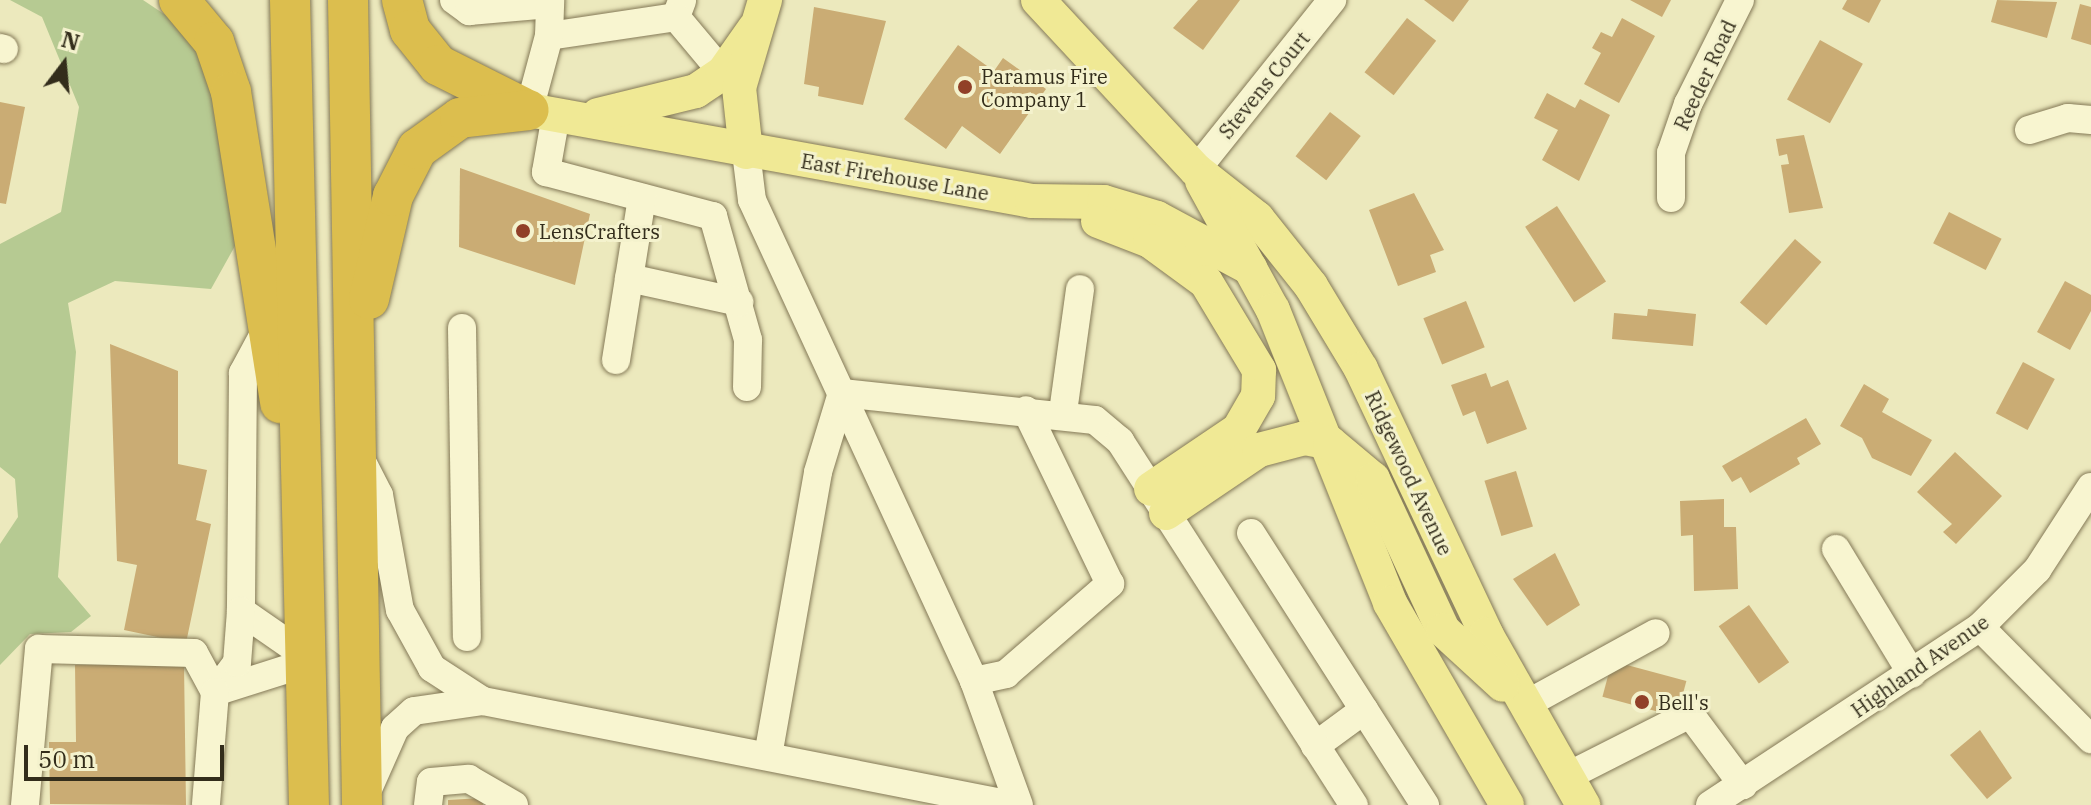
<!DOCTYPE html>
<html>
<head>
<meta charset="utf-8">
<style>
	body { margin:0 }
	#map { position:relative; width:2091px; height:805px; overflow:hidden; background:#ece9bd; font-family:"IBM Plex Serif",serif }
	div>[style] { position:absolute }
	.green>* { inset:0; background:#b6ca92 }
	.building>* { inset:0; background:#caac74; transform-origin:0 0 }
	.roads { filter:drop-shadow(0 0 2px #847957) drop-shadow(0 0 2px #847957) }
	.minor>* { height:28px; margin:-14px; padding:0 14px; transform-origin:14px; border-radius:14px; background:#f8f5d0 }
	.major>* { height:34px; margin:-17px; padding:0 17px; transform-origin:17px; border-radius:17px; background:#f0e995 }
	.highway>* { height:40px; margin:-20px; padding:0 20px; transform-origin:20px; border-radius:20px; background:#dcbe4e }
	.dots>* { width:22px; height:22px; translate:-50% -50%; box-sizing:border-box; border:4px solid #f4f2cd; border-radius:50% }
	span { translate:-50% -50%; white-space:nowrap; text-align:center; line-height:1.15; -webkit-text-stroke:6px #f4f2cd; paint-order:stroke }
	.street-label { font-size:20px; color:#332d1b }
	.poi-label { font-size:20px; color:#332d1b }
	.left { translate:0 -50%; text-align:left }
	.north { position:absolute; left:24px; top:24px; width:80px; height:80px; -webkit-text-stroke:6px #f4f2cd; paint-order:stroke; rotate:16deg; font-size:22px; font-weight:700; line-height:32px; text-align:center; color:#332d1b }
	.north::after { content:''; display:block; margin:auto; width:28px; height:36px; background:#332d1b; clip-path:polygon(50% 0,100% 100%,50% 72%,0 100%) }
	.scale { position:absolute; left:24px; top:745px; width:200px; height:36px; box-sizing:border-box; border:4px solid #332d1b; border-top:0; padding-left:10px; font-size:24px; line-height:28px; white-space:nowrap; color:#332d1b; -webkit-text-stroke:6px #f4f2cd; paint-order:stroke }
</style>
</head>
<body>
<div id="map">
	<div class="green">
		<i style="clip-path:polygon(10px 0,143px 0,173px 20px,211px 63px,240px 237px,211px 289px,115px 281px,68px 303px,76px 352px,58px 577px,91px 616px,71px 632px,30px 634px,0 665px,0 544px,18px 517px,15px 479px,0 467px,0 244px,61px 212px,79px 107px,42px 17px)"></i>
	</div>
	<div class="building">
		<i style="clip-path:polygon(1198px 0,1240px 0,1203px 50px,1173px 28px)"></i>
		<i style="clip-path:polygon(1424px 0,1469px 0,1453px 22px)"></i>
		<i style="clip-path:polygon(1630px 0,1671px 0,1662px 17px)"></i>
		<i style="clip-path:polygon(1847px 0,1881px 0,1869px 23px,1842px 9px)"></i>
		<i style="clip-path:polygon(1997px 0,2057px 2px,2047px 38px,1991px 22px)"></i>
		<i style="clip-path:polygon(2080px 4px,2091px 7px,2091px 45px,2071px 39px)"></i>
		<i style="clip-path:polygon(814px 7px,886px 21px,863px 105px,818px 96px,819px 87px,804px 84px)"></i>
		<i style="left:1407px;top:18px;width:37px;height:69px;rotate:38deg"></i>
		<i style="clip-path:polygon(1622px 18px,1655px 36px,1619px 103px,1584px 84px,1601px 53px,1592px 48px,1601px 32px,1612px 37px)"></i>
		<i style="left:1820px;top:40px;width:49px;height:68px;rotate:29deg"></i>
		<i style="clip-path:polygon(958px 45px,994px 71px,1003px 58px,1046px 89px,1000px 154px,962px 126px,946px 149px,904px 119px)"></i>
		<i style="clip-path:polygon(1547px 93px,1575px 108px,1580px 99px,1610px 115px,1579px 181px,1542px 160px,1558px 130px,1534px 118px)"></i>
		<i style="clip-path:polygon(0 102px,25px 107px,6px 204px,0 203px)"></i>
		<i style="left:1330px;top:112px;width:39px;height:56px;rotate:38deg"></i>
		<i style="clip-path:polygon(1804px 135px,1823px 208px,1789px 213px,1781px 165px,1789px 164px,1787px 154px,1779px 156px,1776px 139px)"></i>
		<i style="clip-path:polygon(460px 168px,590px 214px,575px 285px,459px 247px)"></i>
		<i style="clip-path:polygon(1414px 193px,1444px 250px,1430px 255px,1436px 272px,1398px 286px,1369px 210px)"></i>
		<i style="left:1557px;top:206px;width:90px;height:38px;rotate:57deg"></i>
		<i style="left:1949px;top:212px;width:59px;height:35px;rotate:27deg"></i>
		<i style="left:1795px;top:239px;width:35px;height:84px;rotate:41deg"></i>
		<i style="clip-path:polygon(2065px 281px,2091px 295px,2091px 311px,2070px 350px,2037px 332px)"></i>
		<i style="left:1466px;top:301px;width:50px;height:46px;rotate:68deg"></i>
		<i style="clip-path:polygon(1648px 309px,1696px 314px,1693px 346px,1612px 339px,1614px 313px,1647px 316px)"></i>
		<i style="clip-path:polygon(110px 344px,178px 371px,178px 464px,207px 470px,196px 520px,211px 524px,186px 643px,124px 630px,137px 565px,117px 561px)"></i>
		<i style="left:2023px;top:362px;width:36px;height:58px;rotate:28deg"></i>
		<i style="clip-path:polygon(1486px 373px,1491px 387px,1508px 380px,1527px 429px,1487px 444px,1475px 411px,1463px 416px,1451px 385px)"></i>
		<i style="clip-path:polygon(1864px 384px,1889px 399px,1882px 412px,1932px 440px,1911px 476px,1872px 458px,1862px 438px,1840px 426px)"></i>
		<i style="clip-path:polygon(1806px 418px,1821px 444px,1797px 458px,1800px 464px,1750px 493px,1741px 477px,1732px 482px,1722px 466px)"></i>
		<i style="clip-path:polygon(1955px 452px,2002px 496px,1956px 544px,1943px 532px,1952px 524px,1917px 492px)"></i>
		<i style="left:1516px;top:471px;width:58px;height:33px;rotate:73deg"></i>
		<i style="clip-path:polygon(1724px 499px,1724px 527px,1736px 527px,1738px 589px,1694px 591px,1693px 535px,1681px 536px,1680px 501px)"></i>
		<i style="clip-path:polygon(1555px 553px,1580px 605px,1547px 626px,1513px 579px)"></i>
		<i style="left:1749px;top:605px;width:70px;height:37px;rotate:55deg"></i>
		<i style="left:1612px;top:661px;width:77px;height:37px;rotate:15deg"></i>
		<i style="clip-path:polygon(184px 664px,186px 805px,50px 804px,49px 742px,76px 742px,75px 665px)"></i>
		<i style="clip-path:polygon(1980px 730px,2012px 778px,1987px 799px,1950px 755px)"></i>
		<i style="clip-path:polygon(482px 798px,483px 805px,448px 805px,448px 800px)"></i>
	</div>
	<div class="roads">
		<div class="minor">
			<i style="left:454px;top:0;width:19px;rotate:36deg"></i>
			<i style="left:469px;top:11px;width:81px;rotate:-4.9deg"></i>
			<i style="left:682px;top:1px;width:17px;rotate:111deg"></i>
			<i style="left:676px;top:17px;width:73px;rotate:50deg"></i>
			<i style="left:549px;top:36px;width:128px;rotate:-8.5deg"></i>
			<i style="left:0;top:48px;width:4px;rotate:14deg"></i>
			<i style="left:529px;top:110px;width:77px;rotate:-74.9deg"></i>
			<i style="left:549px;top:36px;width:36px;rotate:-88deg"></i>
			<i style="left:556px;top:115px;width:58px;rotate:100deg"></i>
			<i style="left:546px;top:172px;width:173px;rotate:14.8deg"></i>
			<i style="left:713px;top:216px;width:129px;rotate:74.2deg"></i>
			<i style="left:748px;top:340px;width:47px;rotate:91.2deg"></i>
			<i style="left:2029px;top:130px;width:41px;rotate:-17.1deg"></i>
			<i style="left:2068px;top:118px;width:23px;rotate:5deg"></i>
			<i style="left:746px;top:152px;width:48px;rotate:82.9deg"></i>
			<i style="left:752px;top:200px;width:530px;rotate:65.22deg"></i>
			<i style="left:974px;top:681px;width:132px;rotate:70.1deg"></i>
			<i style="left:1196px;top:170px;width:218px;rotate:-51.3deg"></i>
			<i style="left:1671px;top:198px;width:45px;rotate:-90deg"></i>
			<i style="left:1671px;top:153px;width:52px;rotate:-70.9deg"></i>
			<i style="left:1688px;top:104px;width:116px;rotate:-63.4deg"></i>
			<i style="left:629px;top:278px;width:113px;rotate:12.3deg"></i>
			<i style="left:462px;top:328px;width:309px;rotate:89.1deg"></i>
			<i style="left:265px;top:332px;width:47px;rotate:118.2deg"></i>
			<i style="left:243px;top:373px;width:238px;rotate:90.5deg"></i>
			<i style="left:241px;top:611px;width:79px;rotate:34.7deg"></i>
			<i style="left:616px;top:360px;width:164px;rotate:-80.9deg"></i>
			<i style="left:1063px;top:412px;width:124px;rotate:-82.1deg"></i>
			<i style="left:359px;top:456px;width:44px;rotate:62.9deg"></i>
			<i style="left:379px;top:495px;width:117px;rotate:79.7deg"></i>
			<i style="left:400px;top:610px;width:66px;rotate:61.1deg"></i>
			<i style="left:432px;top:668px;width:61px;rotate:32.9deg"></i>
			<i style="left:1251px;top:533px;width:323px;rotate:57.4deg"></i>
			<i style="left:1836px;top:549px;width:146px;rotate:58.7deg"></i>
			<i style="left:1980px;top:627px;width:158px;rotate:45.3deg"></i>
			<i style="left:974px;top:681px;width:33px;rotate:-12deg"></i>
			<i style="left:1006px;top:674px;width:138px;rotate:-40.9deg"></i>
			<i style="left:1110px;top:584px;width:193px;rotate:-115.8deg"></i>
			<i style="left:215px;top:692px;width:96px;rotate:-17.7deg"></i>
			<i style="left:215px;top:692px;width:36px;rotate:-53deg"></i>
			<i style="left:237px;top:663px;width:52px;rotate:-85.6deg"></i>
			<i style="left:1525px;top:705px;width:149px;rotate:-28.8deg"></i>
			<i style="left:1315px;top:746px;width:61px;rotate:-36.3deg"></i>
			<i style="left:768px;top:756px;width:288px;rotate:-80deg"></i>
			<i style="left:818px;top:472px;width:83px;rotate:-73.1deg"></i>
			<i style="left:842px;top:393px;width:254px;rotate:6.1deg"></i>
			<i style="left:1095px;top:420px;width:33px;rotate:40deg"></i>
			<i style="left:1120px;top:441px;width:433px;rotate:57.3deg"></i>
			<i style="left:1566px;top:777px;width:139px;rotate:-26.9deg"></i>
			<i style="left:1690px;top:714px;width:89px;rotate:53.3deg"></i>
			<i style="left:368px;top:789px;width:67px;rotate:-66.1deg"></i>
			<i style="left:395px;top:728px;width:25px;rotate:-42deg"></i>
			<i style="left:414px;top:711px;width:70px;rotate:-8.2deg"></i>
			<i style="left:483px;top:701px;width:539px;rotate:11.12deg"></i>
			<i style="left:25px;top:805px;width:157px;rotate:-84.9deg"></i>
			<i style="left:39px;top:649px;width:155px;rotate:1.5deg"></i>
			<i style="left:194px;top:653px;width:44px;rotate:61.7deg"></i>
			<i style="left:215px;top:692px;width:113px;rotate:94.6deg"></i>
			<i style="left:428px;top:805px;width:23px;rotate:-83deg"></i>
			<i style="left:431px;top:782px;width:38px;rotate:-5deg"></i>
			<i style="left:469px;top:779px;width:52px;rotate:30deg"></i>
			<i style="left:1710px;top:805px;width:323px;rotate:-33.4deg"></i>
			<i style="left:1980px;top:627px;width:81px;rotate:-45deg"></i>
			<i style="left:2037px;top:570px;width:99px;rotate:-57deg"></i>
		</div>
		<div class="major">
			<i style="left:1038px;top:0;width:232px;rotate:47.1deg"></i>
			<i style="left:1196px;top:170px;width:78px;rotate:38.2deg"></i>
			<i style="left:1257px;top:218px;width:87px;rotate:51.5deg"></i>
			<i style="left:1311px;top:286px;width:97px;rotate:58.9deg"></i>
			<i style="left:1361px;top:369px;width:293px;rotate:64.7deg"></i>
			<i style="left:1486px;top:634px;width:197px;rotate:60.4deg"></i>
			<i style="left:529px;top:110px;width:511px;rotate:10.25deg"></i>
			<i style="left:1032px;top:201px;width:72px;rotate:0.8deg"></i>
			<i style="left:1104px;top:202px;width:55px;rotate:16.8deg"></i>
			<i style="left:1157px;top:218px;width:106px;rotate:28.3deg"></i>
			<i style="left:598px;top:115px;width:101px;rotate:-13.8deg"></i>
			<i style="left:696px;top:91px;width:32px;rotate:-34deg"></i>
			<i style="left:723px;top:73px;width:54px;rotate:-54.8deg"></i>
			<i style="left:746px;top:152px;width:64px;rotate:-96.2deg"></i>
			<i style="left:739px;top:88px;width:92px;rotate:-73.5deg"></i>
			<i style="left:1202px;top:181px;width:147px;rotate:61.2deg"></i>
			<i style="left:1273px;top:310px;width:315px;rotate:68.2deg"></i>
			<i style="left:1390px;top:603px;width:233px;rotate:59.9deg"></i>
			<i style="left:1098px;top:221px;width:56px;rotate:21deg"></i>
			<i style="left:1150px;top:241px;width:69px;rotate:36.2deg"></i>
			<i style="left:1206px;top:282px;width:103px;rotate:58.9deg"></i>
			<i style="left:1259px;top:370px;width:26px;rotate:92deg"></i>
			<i style="left:1258px;top:396px;width:39px;rotate:120deg"></i>
			<i style="left:1238px;top:430px;width:105px;rotate:145.9deg"></i>
			<i style="left:1166px;top:513px;width:112px;rotate:-34.1deg"></i>
			<i style="left:1259px;top:450px;width:48px;rotate:-14.6deg"></i>
			<i style="left:1305px;top:438px;width:25px;rotate:11deg"></i>
			<i style="left:1330px;top:443px;width:56px;rotate:39.9deg"></i>
			<i style="left:1373px;top:479px;width:166px;rotate:65.1deg"></i>
			<i style="left:1443px;top:630px;width:81px;rotate:42.5deg"></i>
		</div>
		<div class="highway">
			<i style="left:179px;top:0;width:55px;rotate:50.2deg"></i>
			<i style="left:214px;top:42px;width:53px;rotate:71.2deg"></i>
			<i style="left:231px;top:92px;width:315px;rotate:81deg"></i>
			<i style="left:290px;top:0;width:805px;rotate:88.65deg"></i>
			<i style="left:348px;top:0;width:805px;rotate:89deg"></i>
			<i style="left:402px;top:0;width:31px;rotate:75deg"></i>
			<i style="left:410px;top:30px;width:45px;rotate:51.3deg"></i>
			<i style="left:438px;top:65px;width:94px;rotate:26.6deg"></i>
			<i style="left:369px;top:299px;width:106px;rotate:-76.9deg"></i>
			<i style="left:393px;top:196px;width:53px;rotate:-62.9deg"></i>
			<i style="left:417px;top:149px;width:53px;rotate:-35.8deg"></i>
			<i style="left:460px;top:118px;width:69px;rotate:-6.6deg"></i>
		</div>
	</div>
	<div class="dots">
		<i style="left:965px;top:87px;background:#914028"></i>
		<i style="left:523px;top:231px;background:#914028"></i>
		<i style="left:1642px;top:702px;background:#914028"></i>
	</div>
	<div class="street-label">
		<span style="left:1705px;top:75px;rotate:-65deg">Reeder Road</span>
		<span style="left:1264px;top:85px;rotate:-51deg">Stevens Court</span>
		<span style="left:895px;top:177px;rotate:10deg">East Firehouse Lane</span>
		<span style="left:1409px;top:473px;rotate:65deg">Ridgewood Avenue</span>
		<span style="left:1920px;top:666px;rotate:-35deg">Highland Avenue</span>
	</div>
	<div class="poi-label">
		<span class="left" style="left:981px;top:88px">Paramus Fire<br>Company 1</span>
		<span class="left" style="left:539px;top:231px">LensCrafters</span>
		<span class="left" style="left:1658px;top:702px">Bell's</span>
	</div>
	<div class="north">N</div>
	<div class="scale">50 m</div>
</div>
</body>
</html>
